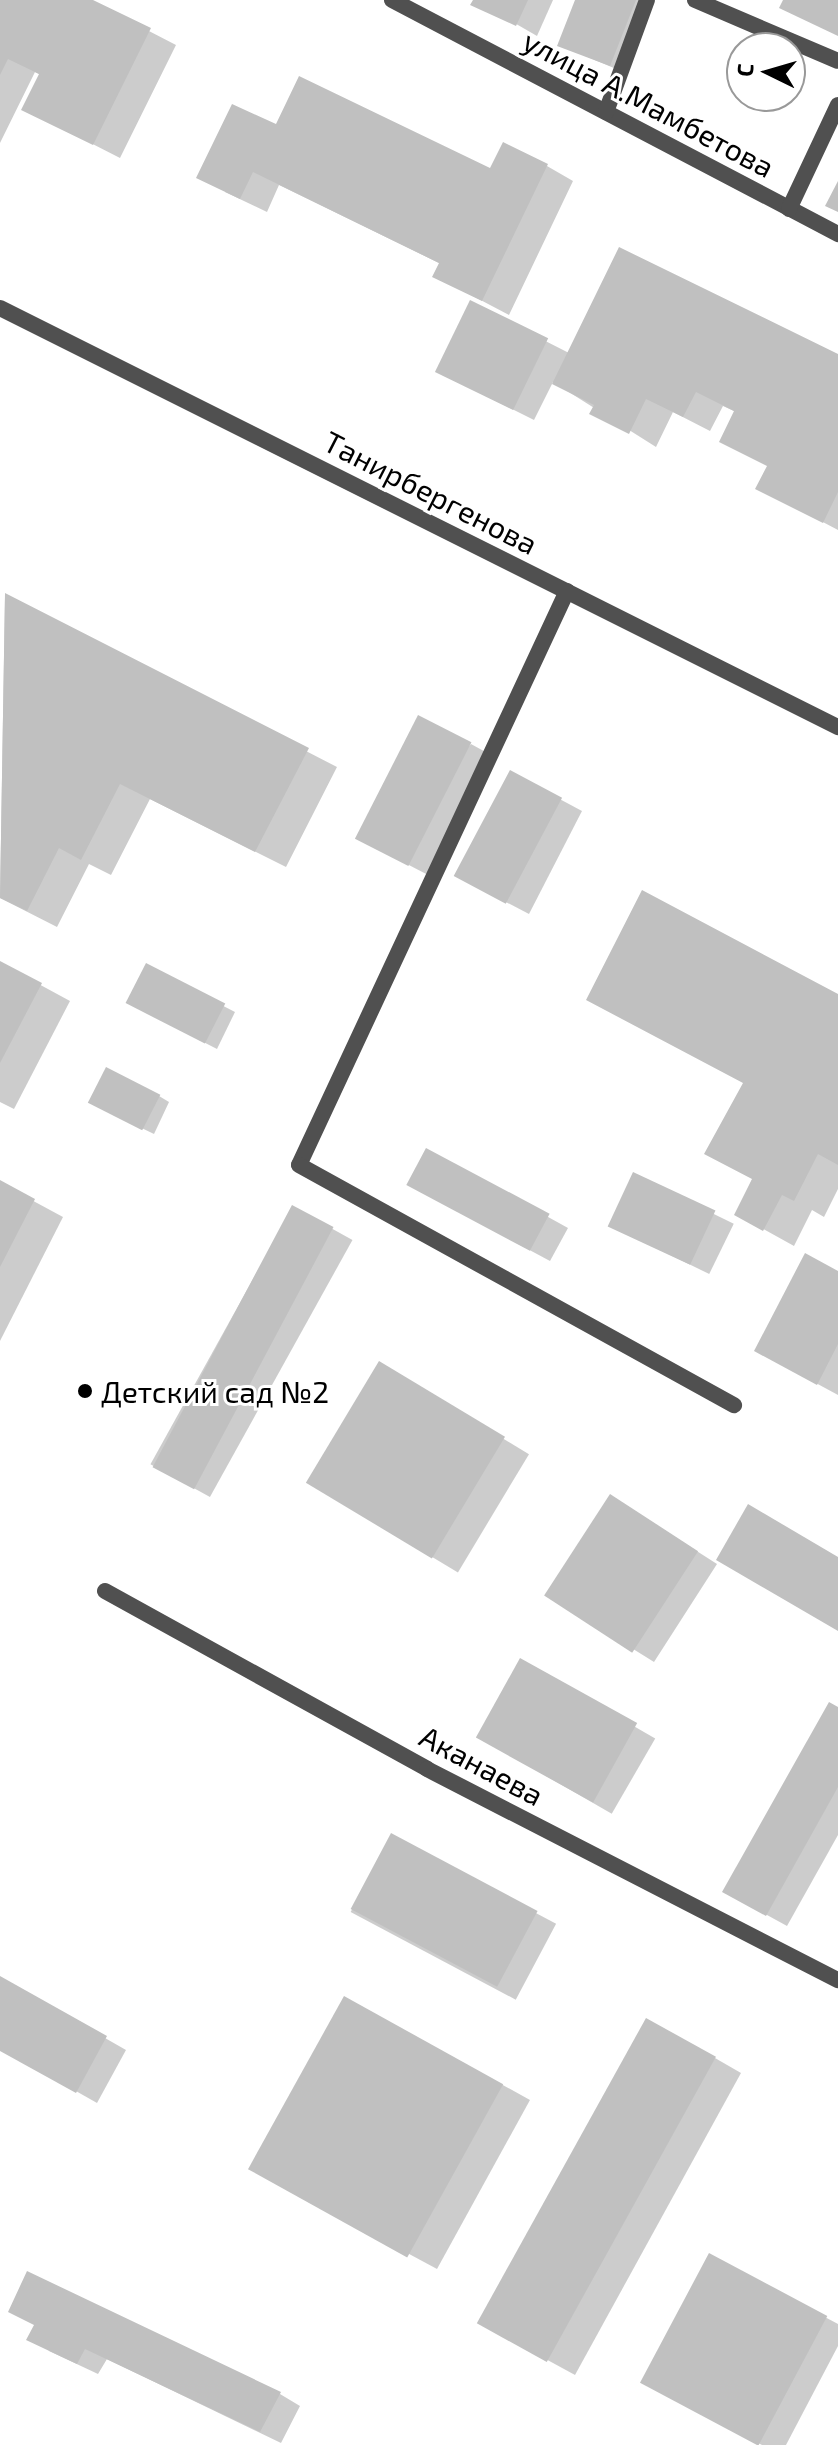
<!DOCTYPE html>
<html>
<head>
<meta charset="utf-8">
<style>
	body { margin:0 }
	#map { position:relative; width:838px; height:2445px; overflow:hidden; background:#fff; font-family:"Exo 2",sans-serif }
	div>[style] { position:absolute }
	.shadow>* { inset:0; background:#0003; transform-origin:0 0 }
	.building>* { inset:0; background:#c0c0c0; transform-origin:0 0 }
	.service>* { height:16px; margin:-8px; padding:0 8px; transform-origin:8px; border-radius:8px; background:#505050 }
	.minor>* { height:16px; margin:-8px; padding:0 8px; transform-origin:8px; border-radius:8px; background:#505050 }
	.tertiary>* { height:16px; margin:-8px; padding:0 8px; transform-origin:8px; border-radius:8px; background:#505050 }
	.dots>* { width:22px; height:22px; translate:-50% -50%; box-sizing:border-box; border:4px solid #fff; border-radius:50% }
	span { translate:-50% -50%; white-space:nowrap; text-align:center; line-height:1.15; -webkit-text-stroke:6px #fff; paint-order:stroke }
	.street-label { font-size:30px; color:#000 }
	.poi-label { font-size:30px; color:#000 }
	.left { translate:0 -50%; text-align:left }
	.north { position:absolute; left:726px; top:32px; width:80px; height:80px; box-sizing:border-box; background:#fff; border:2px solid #999; border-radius:50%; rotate:275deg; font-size:22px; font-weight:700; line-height:32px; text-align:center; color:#000 }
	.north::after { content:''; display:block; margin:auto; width:28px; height:36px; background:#000; clip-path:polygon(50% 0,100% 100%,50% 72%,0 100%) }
</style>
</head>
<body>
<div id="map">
	<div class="shadow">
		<i style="clip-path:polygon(0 0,89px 0,176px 45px,120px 158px,24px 109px,41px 75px,35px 72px,0 143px)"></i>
		<i style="clip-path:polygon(475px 0,553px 0,537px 36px)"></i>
		<i style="clip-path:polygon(577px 0,649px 0,621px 71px,559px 45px)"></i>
		<i style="clip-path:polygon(277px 127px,490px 171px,547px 166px,573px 181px,509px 315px,435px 276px,441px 264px,279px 185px,267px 212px,225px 192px)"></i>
		<i style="clip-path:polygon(471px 303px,569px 353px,838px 357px,838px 530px,758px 488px,769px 467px,736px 412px,723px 406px,710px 431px,673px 412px,656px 447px,553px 382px,534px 420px,438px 372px)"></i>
		<i style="clip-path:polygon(5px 596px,337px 767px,286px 867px,150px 799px,111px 875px,89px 864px,57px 927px,0 898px)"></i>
		<i style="clip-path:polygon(471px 744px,491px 755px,430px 876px,378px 849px)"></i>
		<i style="clip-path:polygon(511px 773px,582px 811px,529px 914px,477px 887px)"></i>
		<i style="clip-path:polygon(0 963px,70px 1001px,14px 1109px,0 1102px)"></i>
		<i style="clip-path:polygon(146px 966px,235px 1012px,217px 1049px,139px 1009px)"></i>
		<i style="clip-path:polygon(838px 996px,838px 1189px,824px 1217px,812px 1210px,794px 1246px,736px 1214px)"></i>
		<i style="clip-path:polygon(159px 1096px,169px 1102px,154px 1134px,102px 1109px)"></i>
		<i style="clip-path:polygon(427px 1150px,568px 1228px,550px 1261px,429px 1196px)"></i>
		<i style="left:634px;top:1175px;width:111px;height:56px;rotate:26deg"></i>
		<i style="clip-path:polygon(0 1183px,63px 1217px,0 1341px)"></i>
		<i style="left:293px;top:1207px;width:68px;height:294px;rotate:29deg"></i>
		<i style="clip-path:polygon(838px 1273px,838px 1395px,777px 1362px)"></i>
		<i style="left:379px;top:1364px;width:175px;height:138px;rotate:31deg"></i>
		<i style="clip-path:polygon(631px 1509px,717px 1564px,654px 1662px,548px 1596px)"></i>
		<i style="left:521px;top:1661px;width:155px;height:87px;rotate:30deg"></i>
		<i style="clip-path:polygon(838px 1709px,838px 1835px,787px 1926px,725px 1892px)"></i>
		<i style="left:391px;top:1836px;width:187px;height:86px;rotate:28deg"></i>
		<i style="clip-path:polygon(0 1978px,126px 2050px,97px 2103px,0 2048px)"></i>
		<i style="clip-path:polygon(345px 1998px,530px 2100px,437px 2269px,279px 2184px)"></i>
		<i style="clip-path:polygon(715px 2058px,741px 2073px,575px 2375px,507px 2338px)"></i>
		<i style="clip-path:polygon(710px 2256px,838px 2324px,838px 2346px,786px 2445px,762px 2445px,664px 2394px)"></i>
		<i style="clip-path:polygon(36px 2325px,280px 2394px,300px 2406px,281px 2443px,107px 2359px,98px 2374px,49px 2351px)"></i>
	</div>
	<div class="building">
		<i style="clip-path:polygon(0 0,93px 0,151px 28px,93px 145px,21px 110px,39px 74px,8px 59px,0 75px)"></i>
		<i style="clip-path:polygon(473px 0,528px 0,516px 26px,470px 5px)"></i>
		<i style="clip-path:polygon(575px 0,636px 0,610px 66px,557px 46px)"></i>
		<i style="clip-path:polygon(783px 0,838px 0,838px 36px,779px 8px)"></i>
		<i style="clip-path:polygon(299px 76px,490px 168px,503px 142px,548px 164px,482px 301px,432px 277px,439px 263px,253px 172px,240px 199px,196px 178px,232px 104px,276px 124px)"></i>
		<i style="clip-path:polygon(838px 181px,838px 212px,825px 206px)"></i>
		<i style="clip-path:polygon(619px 247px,838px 354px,838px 492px,823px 523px,755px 489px,767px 466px,719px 442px,734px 411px,696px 392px,683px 417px,646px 399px,629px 434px,589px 414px,594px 405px,552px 384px)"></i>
		<i style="left:470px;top:300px;width:87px;height:80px;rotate:26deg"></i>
		<i style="clip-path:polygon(5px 593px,309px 748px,255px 852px,120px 784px,81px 860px,59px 848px,27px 911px,0 898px)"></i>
		<i style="left:418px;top:715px;width:60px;height:139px;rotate:27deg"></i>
		<i style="left:510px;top:770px;width:59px;height:120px;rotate:28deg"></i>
		<i style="clip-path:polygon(642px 890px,838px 994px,838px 1165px,818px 1154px,794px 1201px,782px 1195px,763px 1231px,734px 1215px,752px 1179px,704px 1154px,743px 1083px,586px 1000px)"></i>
		<i style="clip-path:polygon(0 961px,42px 983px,0 1063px)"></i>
		<i style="left:146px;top:963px;width:89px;height:45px;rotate:27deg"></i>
		<i style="left:106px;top:1067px;width:61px;height:40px;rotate:27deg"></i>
		<i style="left:426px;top:1148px;width:140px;height:42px;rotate:28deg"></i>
		<i style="left:633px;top:1172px;width:91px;height:60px;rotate:25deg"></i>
		<i style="clip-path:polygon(0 1180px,35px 1199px,0 1267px)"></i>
		<i style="left:292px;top:1205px;width:47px;height:297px;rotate:28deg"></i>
		<i style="clip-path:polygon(805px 1253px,838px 1271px,838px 1344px,817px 1385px,754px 1351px)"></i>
		<i style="left:379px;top:1361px;width:147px;height:142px;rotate:31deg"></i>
		<i style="left:610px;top:1494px;width:105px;height:121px;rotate:33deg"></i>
		<i style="clip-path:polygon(748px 1504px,838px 1557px,838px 1631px,716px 1560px)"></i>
		<i style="left:520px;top:1658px;width:134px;height:91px;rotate:29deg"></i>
		<i style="clip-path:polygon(829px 1702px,838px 1707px,838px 1787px,766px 1916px,722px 1892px)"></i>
		<i style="left:391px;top:1833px;width:166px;height:86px;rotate:28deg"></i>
		<i style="clip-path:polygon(0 1976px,107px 2036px,76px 2093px,0 2051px)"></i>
		<i style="left:344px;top:1996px;width:182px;height:198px;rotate:29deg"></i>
		<i style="left:646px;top:2018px;width:80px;height:349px;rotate:29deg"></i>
		<i style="left:709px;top:2253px;width:134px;height:147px;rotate:28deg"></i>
		<i style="clip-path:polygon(27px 2271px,281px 2392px,260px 2432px,85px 2349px,77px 2364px,26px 2340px,34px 2325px,8px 2312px)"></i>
	</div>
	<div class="service">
		<i style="left:392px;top:0;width:504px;rotate:27.68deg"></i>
		<i style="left:695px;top:0;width:155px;rotate:23.1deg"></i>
		<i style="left:606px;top:112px;width:119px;rotate:-69.9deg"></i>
		<i style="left:789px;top:209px;width:115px;rotate:-64.8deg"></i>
		<i style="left:567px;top:591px;width:633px;rotate:115.03deg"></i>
		<i style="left:299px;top:1165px;width:497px;rotate:28.9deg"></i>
	</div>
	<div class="minor">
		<i style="left:105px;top:1591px;width:368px;rotate:28.9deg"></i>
		<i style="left:427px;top:1769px;width:462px;rotate:27.2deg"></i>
	</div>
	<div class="tertiary">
		<i style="left:0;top:308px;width:937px;rotate:26.57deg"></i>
	</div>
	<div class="dots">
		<i style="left:85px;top:1391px;background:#000"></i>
	</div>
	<div class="street-label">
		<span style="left:649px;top:103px;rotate:28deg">улица А.Мамбетова</span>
		<span style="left:431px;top:492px;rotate:27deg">Танирбергенова</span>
		<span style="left:482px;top:1765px;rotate:28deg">Аканаева</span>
	</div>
	<div class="poi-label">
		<span class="left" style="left:101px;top:1391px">Детский сад №2</span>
	</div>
	<div class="north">С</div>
</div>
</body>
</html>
